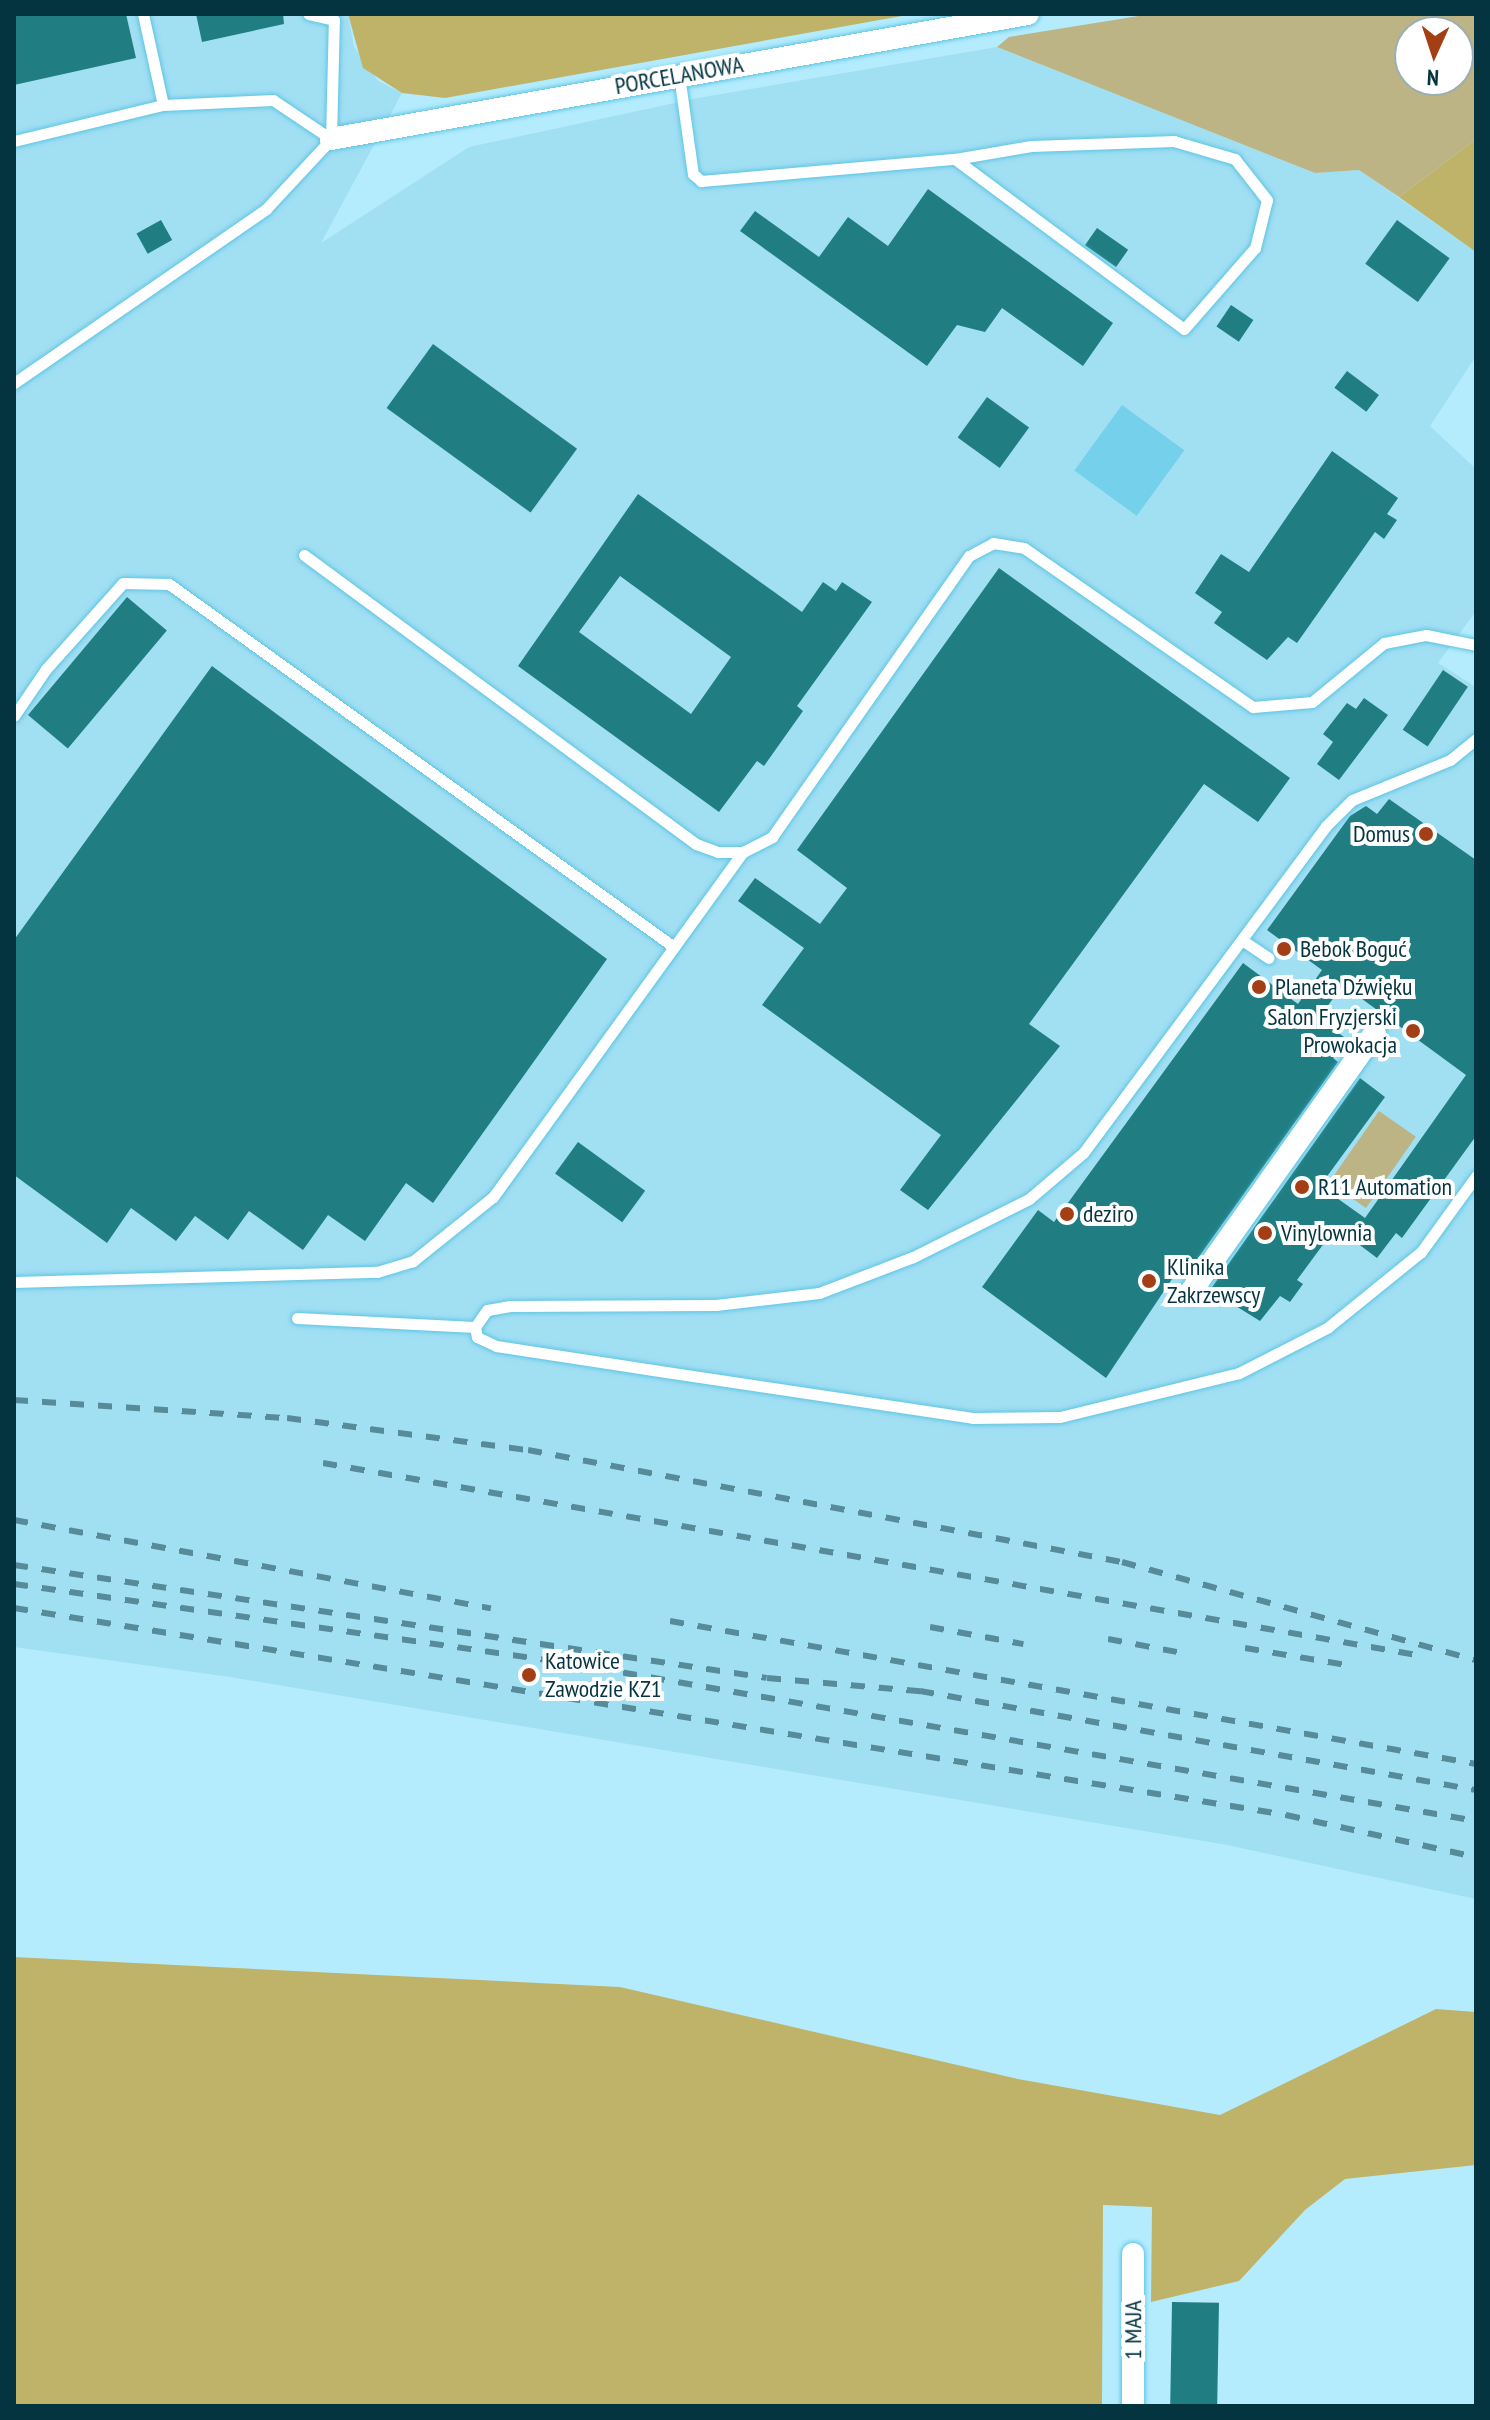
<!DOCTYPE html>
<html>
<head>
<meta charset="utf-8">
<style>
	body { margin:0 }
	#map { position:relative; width:1490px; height:2420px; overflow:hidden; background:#b4ecfe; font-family:"PT Sans Narrow",sans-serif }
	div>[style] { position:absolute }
	.built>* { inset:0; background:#a1dff3 }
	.green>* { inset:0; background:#bcb485; transform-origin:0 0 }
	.forest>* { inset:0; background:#bfb369 }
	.water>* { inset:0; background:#74d0eb; transform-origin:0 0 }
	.building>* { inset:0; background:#207e83; transform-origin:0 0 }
	.roads { filter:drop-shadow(0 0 2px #5ec5e3) drop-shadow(0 0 2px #5ec5e3) }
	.lane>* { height:11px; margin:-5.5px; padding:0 5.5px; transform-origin:5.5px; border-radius:5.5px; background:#fff }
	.street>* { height:22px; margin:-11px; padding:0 11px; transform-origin:11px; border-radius:11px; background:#fff }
	.rail>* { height:6px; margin-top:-3px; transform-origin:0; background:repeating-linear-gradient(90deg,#578b99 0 14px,transparent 0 28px) }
	.dots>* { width:22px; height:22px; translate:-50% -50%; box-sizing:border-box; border:4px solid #fff; border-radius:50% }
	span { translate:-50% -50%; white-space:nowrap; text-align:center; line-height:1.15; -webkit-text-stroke:8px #fff; paint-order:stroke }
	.street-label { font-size:24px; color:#043440 }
	.poi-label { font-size:24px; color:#043440 }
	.right { translate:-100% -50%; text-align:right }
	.left { translate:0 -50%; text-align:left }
	.frame { position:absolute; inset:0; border:16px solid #043440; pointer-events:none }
	.north { position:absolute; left:1394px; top:16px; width:80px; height:80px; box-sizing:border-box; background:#fff; border:2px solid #9baeb3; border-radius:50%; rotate:183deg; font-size:22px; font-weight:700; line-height:32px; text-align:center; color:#043440 }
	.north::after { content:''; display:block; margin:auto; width:28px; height:36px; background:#a43e15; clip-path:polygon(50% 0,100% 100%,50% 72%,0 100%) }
</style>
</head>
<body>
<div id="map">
	<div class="built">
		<i style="clip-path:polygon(14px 14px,348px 14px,354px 47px,378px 81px,402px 93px,321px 243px,469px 147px,698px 98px,997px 47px,1315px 173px,1359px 170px,1476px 252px,1476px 356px,1430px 426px,1476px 469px,1476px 611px,1438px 663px,1476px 687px,1476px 1899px,1227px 1845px,230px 1677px,14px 1647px)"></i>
	</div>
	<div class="green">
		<i style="clip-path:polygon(evenodd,1151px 14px,1476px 14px,1476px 139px,1399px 197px,1359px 170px,1315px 173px,997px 47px,1009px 37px,1151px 14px,1410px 32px,1458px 32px,1458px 80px,1410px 80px,1410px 32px)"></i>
		<i style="left:1379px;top:1111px;width:45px;height:87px;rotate:35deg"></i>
	</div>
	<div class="forest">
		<i style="clip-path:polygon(348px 14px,913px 14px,445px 98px,402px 93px,363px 68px)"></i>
		<i style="clip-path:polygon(1476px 139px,1476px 252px,1399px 197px)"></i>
		<i style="clip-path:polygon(14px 1957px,620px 1987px,1018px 2079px,1220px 2115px,1436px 2009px,1476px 2012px,1476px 2165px,1345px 2179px,1305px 2210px,1239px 2281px,1151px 2302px,1152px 2207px,1103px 2205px,1102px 2406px,14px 2406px)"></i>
	</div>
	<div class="water">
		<i style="left:1122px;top:405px;width:77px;height:81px;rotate:36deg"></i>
	</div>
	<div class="building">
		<i style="clip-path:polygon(14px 14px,126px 14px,136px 58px,14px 85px)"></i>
		<i style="clip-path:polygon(196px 14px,283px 14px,284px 24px,202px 42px)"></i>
		<i style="clip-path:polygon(928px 189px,1113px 323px,1083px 366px,1002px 308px,985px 332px,957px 325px,927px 366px,740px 231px,755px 211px,819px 257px,848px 217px,888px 246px)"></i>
		<i style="left:161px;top:220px;width:23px;height:28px;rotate:61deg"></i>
		<i style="left:1397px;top:220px;width:65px;height:54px;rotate:36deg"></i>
		<i style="left:1097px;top:228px;width:38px;height:21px;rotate:35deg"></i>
		<i style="left:1231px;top:305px;width:27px;height:26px;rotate:34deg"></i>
		<i style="left:433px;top:344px;width:178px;height:79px;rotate:36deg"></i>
		<i style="left:1347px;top:371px;width:40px;height:21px;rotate:37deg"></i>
		<i style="left:987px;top:397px;width:52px;height:50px;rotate:36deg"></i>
		<i style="clip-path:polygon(1332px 451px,1398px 498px,1387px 514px,1397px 520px,1384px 539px,1375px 532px,1297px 643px,1288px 637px,1267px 660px,1214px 623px,1222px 612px,1195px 593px,1221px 554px,1249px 572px)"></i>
		<i style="clip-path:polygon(evenodd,638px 494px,802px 612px,823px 582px,836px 591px,842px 582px,872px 602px,797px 706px,803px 711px,764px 766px,757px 761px,719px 812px,518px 666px,638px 494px,620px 576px,731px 657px,691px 714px,579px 632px,620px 576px)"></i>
		<i style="clip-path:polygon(999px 568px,1290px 778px,1258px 822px,1204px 784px,1029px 1024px,1060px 1046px,928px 1210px,900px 1190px,941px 1135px,762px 1005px,804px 948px,738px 901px,755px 878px,820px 924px,847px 888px,797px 850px)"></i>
		<i style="left:127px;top:597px;width:52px;height:154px;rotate:40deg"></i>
		<i style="clip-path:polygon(212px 666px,607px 959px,433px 1203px,406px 1183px,365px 1241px,328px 1215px,303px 1250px,249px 1211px,228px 1240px,195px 1216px,176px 1241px,131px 1208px,107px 1243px,14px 1175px,14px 940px)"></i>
		<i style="left:1443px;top:670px;width:30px;height:72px;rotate:34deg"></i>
		<i style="clip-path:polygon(1364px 698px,1388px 715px,1339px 780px,1317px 764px,1333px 742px,1323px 734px,1347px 703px,1356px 709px)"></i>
		<i style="clip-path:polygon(1389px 799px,1476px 860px,1476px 1136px,1402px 1238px,1396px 1233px,1377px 1258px,1336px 1227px,1297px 1280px,1303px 1284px,1290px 1302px,1280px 1296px,1260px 1321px,1210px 1290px,1360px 1078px,1385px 1097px,1320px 1186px,1365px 1218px,1466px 1075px,1343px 985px,1318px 1019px,1347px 1039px,1333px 1058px,1338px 1062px,1186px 1275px,1178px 1270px,1106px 1378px,982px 1287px,1038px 1210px,1054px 1222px,1243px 963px,1298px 1004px,1322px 970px,1267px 930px,1350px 816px,1366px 806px,1377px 814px)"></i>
		<i style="left:578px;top:1142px;width:83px;height:39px;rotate:36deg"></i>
		<i style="left:1172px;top:2302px;width:47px;height:104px;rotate:1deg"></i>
	</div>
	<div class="roads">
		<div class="lane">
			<i style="left:143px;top:14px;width:93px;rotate:77.6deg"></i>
			<i style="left:679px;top:75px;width:100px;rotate:82deg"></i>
			<i style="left:693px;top:174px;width:11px;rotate:41deg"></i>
			<i style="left:701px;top:181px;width:255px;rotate:-5deg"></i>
			<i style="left:955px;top:159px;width:285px;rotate:36.6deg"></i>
			<i style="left:1184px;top:329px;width:108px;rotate:-48.8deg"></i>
			<i style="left:1255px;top:248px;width:49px;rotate:-76deg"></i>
			<i style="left:1267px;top:200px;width:52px;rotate:-128deg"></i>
			<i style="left:1235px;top:159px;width:64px;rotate:-163.6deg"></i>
			<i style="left:1174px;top:141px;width:143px;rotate:178deg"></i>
			<i style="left:1031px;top:146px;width:77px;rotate:170.3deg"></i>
			<i style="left:14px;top:141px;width:153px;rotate:-13.6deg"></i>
			<i style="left:163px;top:105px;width:110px;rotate:-2.6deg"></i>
			<i style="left:273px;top:100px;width:70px;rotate:33.9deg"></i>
			<i style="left:14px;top:383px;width:306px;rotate:-34.6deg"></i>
			<i style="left:266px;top:209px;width:96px;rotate:-47.1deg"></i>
			<i style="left:331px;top:139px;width:119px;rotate:-88.6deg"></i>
			<i style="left:334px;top:20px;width:26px;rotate:-167deg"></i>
			<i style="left:304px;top:555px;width:487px;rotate:36.4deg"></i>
			<i style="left:696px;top:844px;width:23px;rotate:20deg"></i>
			<i style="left:718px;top:852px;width:25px"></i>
			<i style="left:743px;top:852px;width:33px;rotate:-27deg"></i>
			<i style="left:772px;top:837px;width:343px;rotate:-55deg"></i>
			<i style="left:969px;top:556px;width:27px;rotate:-28deg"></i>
			<i style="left:993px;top:543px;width:31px;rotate:9deg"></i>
			<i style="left:1024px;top:548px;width:279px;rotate:34.8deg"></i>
			<i style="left:1253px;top:707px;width:59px;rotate:-4.8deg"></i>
			<i style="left:1312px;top:702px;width:93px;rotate:-39.3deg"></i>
			<i style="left:1384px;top:643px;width:43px;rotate:-10.8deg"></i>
			<i style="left:1426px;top:635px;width:51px;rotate:11.3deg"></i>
			<i style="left:14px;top:716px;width:57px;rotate:-55.8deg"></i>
			<i style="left:46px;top:669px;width:115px;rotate:-48.2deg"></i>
			<i style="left:123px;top:583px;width:46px;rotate:1.2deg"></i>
			<i style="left:169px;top:584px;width:622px;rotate:35.71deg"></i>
			<i style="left:1476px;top:739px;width:33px;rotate:141deg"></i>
			<i style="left:1450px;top:760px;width:106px;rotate:157.8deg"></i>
			<i style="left:1352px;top:800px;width:37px;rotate:135deg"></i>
			<i style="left:1326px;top:826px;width:407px;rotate:126.6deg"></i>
			<i style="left:1083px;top:1153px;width:71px;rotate:139.6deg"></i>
			<i style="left:1029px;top:1199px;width:130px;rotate:153.4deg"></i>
			<i style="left:913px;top:1257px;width:101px;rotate:159deg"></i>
			<i style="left:819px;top:1293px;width:104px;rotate:173.4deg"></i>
			<i style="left:716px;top:1305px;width:206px;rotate:179.7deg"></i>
			<i style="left:510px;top:1306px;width:23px;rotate:170deg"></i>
			<i style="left:487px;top:1310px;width:21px;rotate:125deg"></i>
			<i style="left:475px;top:1327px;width:10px;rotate:79deg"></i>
			<i style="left:477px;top:1337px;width:21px;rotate:25deg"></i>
			<i style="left:496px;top:1346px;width:172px;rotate:8.7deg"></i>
			<i style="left:666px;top:1372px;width:310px;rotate:8.5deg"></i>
			<i style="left:973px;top:1418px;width:87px;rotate:-0.7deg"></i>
			<i style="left:1060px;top:1417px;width:184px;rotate:-13.8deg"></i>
			<i style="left:1239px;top:1373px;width:99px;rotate:-27.1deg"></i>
			<i style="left:1327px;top:1328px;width:121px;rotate:-39deg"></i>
			<i style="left:1421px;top:1252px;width:94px;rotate:-54.1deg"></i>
			<i style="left:1242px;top:940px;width:32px;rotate:34deg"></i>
			<i style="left:14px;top:1282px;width:363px;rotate:-1.6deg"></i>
			<i style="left:377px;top:1272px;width:38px;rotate:-17deg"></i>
			<i style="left:413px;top:1261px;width:102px;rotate:-38.7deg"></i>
			<i style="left:493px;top:1197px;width:426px;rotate:-54.1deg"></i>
			<i style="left:297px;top:1318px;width:178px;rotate:2.9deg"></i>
		</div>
		<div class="street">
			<i style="left:331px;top:139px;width:708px;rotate:-10.17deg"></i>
			<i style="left:1190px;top:1293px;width:319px;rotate:-54.6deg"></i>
			<i style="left:1133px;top:2406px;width:152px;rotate:-90deg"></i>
		</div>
	</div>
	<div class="rail">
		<i style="left:14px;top:1400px;width:274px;rotate:3.8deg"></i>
		<i style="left:287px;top:1418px;width:243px;rotate:7.6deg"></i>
		<i style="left:528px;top:1450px;width:604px;rotate:10.68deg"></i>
		<i style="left:1122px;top:1562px;width:367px;rotate:15.5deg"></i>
		<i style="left:323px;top:1463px;width:1116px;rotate:9.96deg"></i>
		<i style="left:14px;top:1520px;width:485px;rotate:10.5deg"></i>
		<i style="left:14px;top:1565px;width:761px;rotate:8.53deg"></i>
		<i style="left:767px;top:1678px;width:154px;rotate:4.9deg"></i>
		<i style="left:920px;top:1691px;width:565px;rotate:10.1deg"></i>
		<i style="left:14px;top:1584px;width:560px;rotate:8.12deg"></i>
		<i style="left:568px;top:1663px;width:922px;rotate:9.87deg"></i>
		<i style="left:14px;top:1608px;width:1289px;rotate:9.24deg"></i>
		<i style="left:1286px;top:1815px;width:195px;rotate:12.5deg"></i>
		<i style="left:670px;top:1621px;width:819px;rotate:10.06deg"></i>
		<i style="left:930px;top:1627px;width:95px;rotate:10.4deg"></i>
		<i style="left:1108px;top:1639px;width:75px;rotate:10.7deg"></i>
		<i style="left:1245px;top:1648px;width:109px;rotate:9.5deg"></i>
	</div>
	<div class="dots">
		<i style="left:1426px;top:834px;background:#a43e15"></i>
		<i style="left:1284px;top:949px;background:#a43e15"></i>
		<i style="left:1259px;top:987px;background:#a43e15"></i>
		<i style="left:1413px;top:1031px;background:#a43e15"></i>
		<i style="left:1302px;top:1187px;background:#a43e15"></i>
		<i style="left:1067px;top:1214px;background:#a43e15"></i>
		<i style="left:1265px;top:1233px;background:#a43e15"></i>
		<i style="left:1149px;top:1281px;background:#a43e15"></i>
		<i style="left:529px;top:1675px;background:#a43e15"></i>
	</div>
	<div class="street-label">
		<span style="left:679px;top:75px;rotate:-10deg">PORCELANOWA</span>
		<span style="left:1133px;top:2330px;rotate:-90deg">1 MAJA</span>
	</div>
	<div class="poi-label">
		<span class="right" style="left:1410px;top:834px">Domus</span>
		<span class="left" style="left:1300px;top:949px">Bebok Boguć</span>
		<span class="left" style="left:1275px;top:987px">Planeta Dźwięku</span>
		<span class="right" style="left:1397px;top:1031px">Salon Fryzjerski<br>Prowokacja</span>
		<span class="left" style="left:1318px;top:1187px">R11 Automation</span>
		<span class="left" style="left:1083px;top:1214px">deziro</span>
		<span class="left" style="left:1281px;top:1233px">Vinylownia</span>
		<span class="left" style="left:1167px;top:1281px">Klinika<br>Zakrzewscy</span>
		<span class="left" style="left:545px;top:1675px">Katowice<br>Zawodzie KZ1</span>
	</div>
	<div class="frame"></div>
	<div class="north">N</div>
</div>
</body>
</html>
